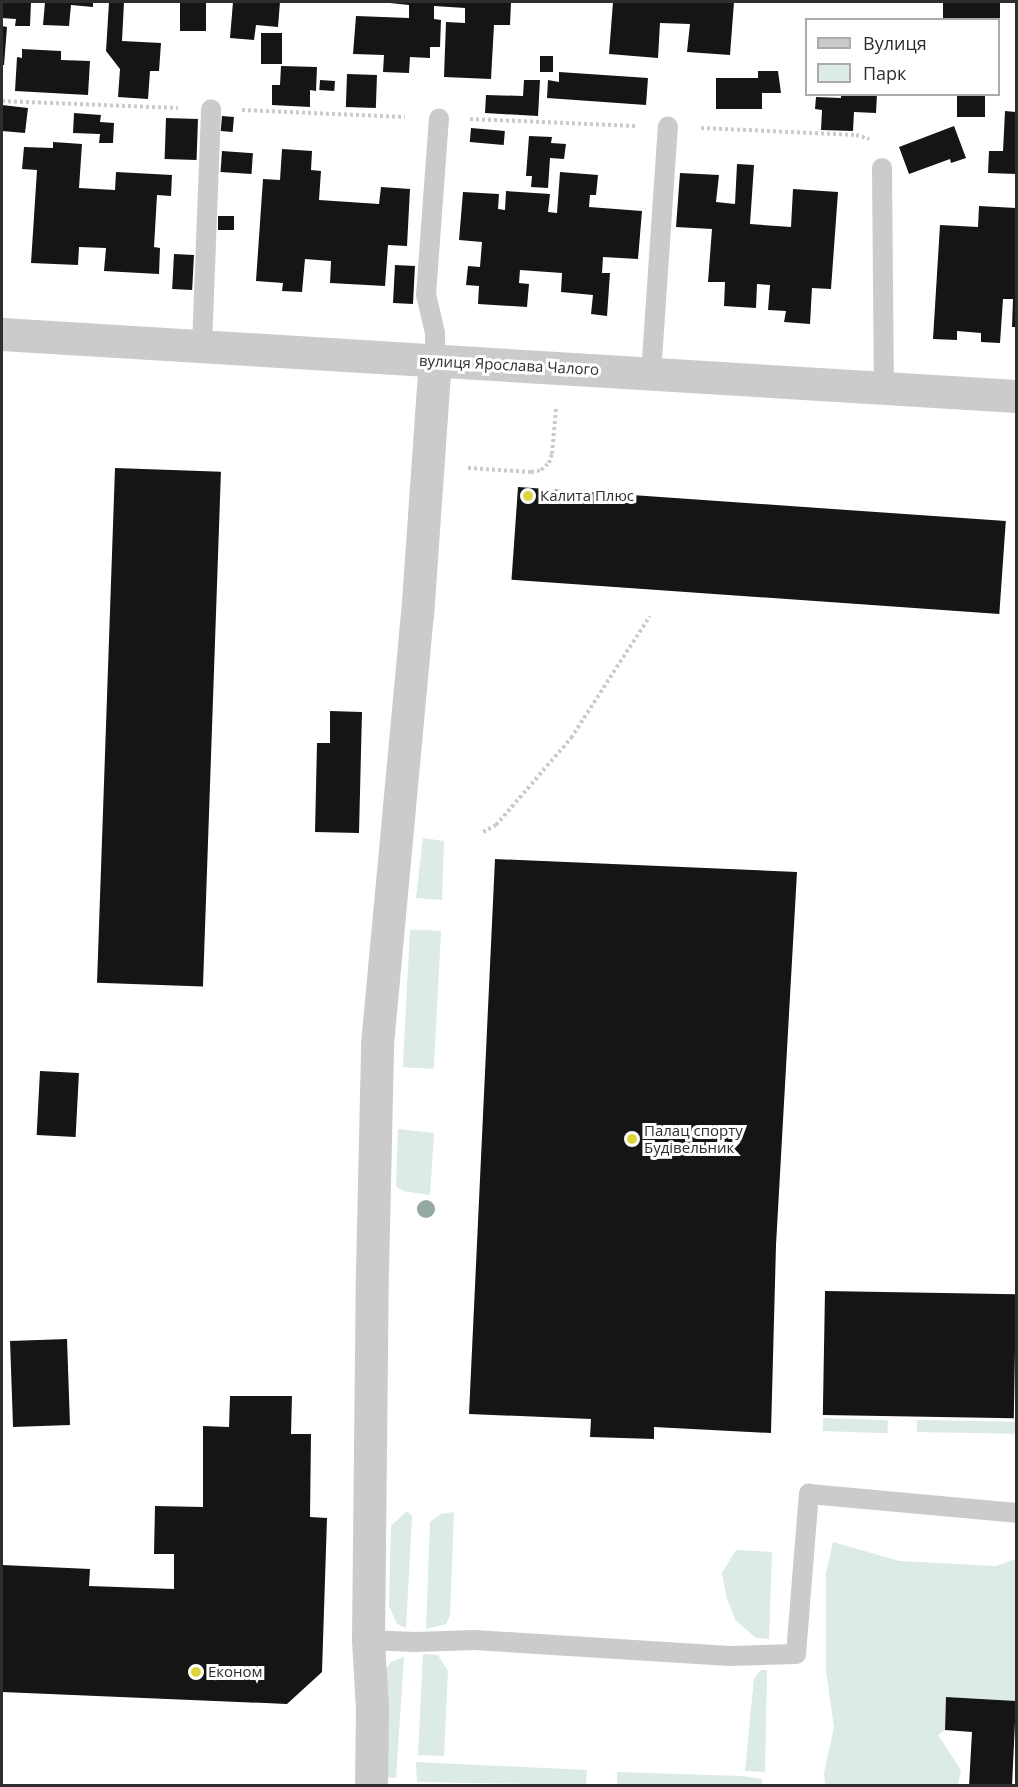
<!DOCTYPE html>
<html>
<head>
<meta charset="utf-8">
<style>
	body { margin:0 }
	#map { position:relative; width:1018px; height:1787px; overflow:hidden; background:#fff; font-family:"Open Sans",sans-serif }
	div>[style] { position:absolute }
	.green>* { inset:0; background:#dcebe3; transform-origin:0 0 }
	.building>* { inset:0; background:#151515; transform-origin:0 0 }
	.path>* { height:4px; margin-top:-2px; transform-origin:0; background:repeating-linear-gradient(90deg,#cbcbcb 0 3px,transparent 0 6px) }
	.service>* { height:20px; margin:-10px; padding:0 10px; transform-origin:10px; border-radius:10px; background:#cbcbcb }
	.minor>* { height:33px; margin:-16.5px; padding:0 16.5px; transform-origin:16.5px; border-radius:16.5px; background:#cbcbcb }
	.trees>* { width:18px; height:18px; margin:-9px; border-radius:50%; background:#95aba2 }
	.dots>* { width:16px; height:16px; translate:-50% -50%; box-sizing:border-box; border:3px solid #fff; border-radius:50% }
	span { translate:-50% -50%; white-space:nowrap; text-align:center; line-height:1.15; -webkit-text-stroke:6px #fff; paint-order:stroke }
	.street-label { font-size:15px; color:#2e2e2e }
	.poi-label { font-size:15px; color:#2e2e2e }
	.left { translate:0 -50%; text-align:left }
	.frame { position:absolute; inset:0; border:3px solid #2e2e2e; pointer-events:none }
	.legend { position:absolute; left:805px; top:18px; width:195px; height:78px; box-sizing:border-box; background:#fff; border:2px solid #ababab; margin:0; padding:8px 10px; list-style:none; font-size:18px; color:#2e2e2e }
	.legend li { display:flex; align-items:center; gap:12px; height:30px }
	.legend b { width:30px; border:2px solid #ababab }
</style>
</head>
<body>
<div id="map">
	<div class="green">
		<i style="clip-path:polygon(423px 838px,444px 841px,442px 900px,416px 898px)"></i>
		<i style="left:441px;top:931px;width:138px;height:31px;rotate:93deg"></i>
		<i style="clip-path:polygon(398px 1129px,434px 1133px,430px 1195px,403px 1191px,396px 1186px)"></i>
		<i style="left:823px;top:1418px;width:65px;height:13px;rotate:2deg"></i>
		<i style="left:917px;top:1420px;width:99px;height:12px;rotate:1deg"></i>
		<i style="clip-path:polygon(407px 1511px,412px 1516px,406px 1628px,397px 1624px,389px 1606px,391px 1526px)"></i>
		<i style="clip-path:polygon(454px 1512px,450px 1616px,446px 1624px,426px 1629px,430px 1522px,441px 1514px)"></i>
		<i style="clip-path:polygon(833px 1542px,899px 1561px,996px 1566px,1016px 1559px,1016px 1701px,946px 1697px,945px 1730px,938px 1735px,961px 1770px,958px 1785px,825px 1786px,824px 1773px,834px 1727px,826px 1671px,826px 1573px)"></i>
		<i style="clip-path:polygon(736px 1550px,772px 1552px,769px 1639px,756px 1638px,736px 1621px,727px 1599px,722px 1573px)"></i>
		<i style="clip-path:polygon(423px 1654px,438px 1655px,448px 1671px,444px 1756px,418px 1755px)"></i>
		<i style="clip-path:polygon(404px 1657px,396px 1778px,383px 1777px,386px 1670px,391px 1662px)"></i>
		<i style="clip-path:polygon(761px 1670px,767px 1670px,765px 1772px,745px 1771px,754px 1678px)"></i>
		<i style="clip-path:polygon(416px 1762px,587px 1770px,586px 1785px,417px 1782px)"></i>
		<i style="clip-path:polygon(617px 1772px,742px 1776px,762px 1779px,762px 1786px,617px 1785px)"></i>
	</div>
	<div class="building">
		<i style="clip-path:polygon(2px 2px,31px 2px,30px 26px,15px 26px,16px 19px,2px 18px)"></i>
		<i style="clip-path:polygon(45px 2px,93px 2px,93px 7px,71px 5px,69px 26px,43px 25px)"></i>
		<i style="clip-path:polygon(109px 2px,124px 2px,122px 41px,161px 43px,159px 71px,150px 71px,148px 99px,118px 97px,120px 69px,106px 51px)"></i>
		<i style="left:180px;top:2px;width:26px;height:29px"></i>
		<i style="clip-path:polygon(233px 2px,280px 2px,278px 27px,256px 25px,254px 40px,230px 38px)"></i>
		<i style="clip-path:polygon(380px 2px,511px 2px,510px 25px,494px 25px,491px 79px,444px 77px,446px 22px,465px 23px,465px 8px,434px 6px,434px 19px,441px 20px,440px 47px,430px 47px,430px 58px,410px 57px,409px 73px,383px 72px,384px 55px,353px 54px,356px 16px,409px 18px,409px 5px)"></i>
		<i style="clip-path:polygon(613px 2px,734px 2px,730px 55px,687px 52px,690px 24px,660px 23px,658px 58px,609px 54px)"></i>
		<i style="left:943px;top:2px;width:57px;height:18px"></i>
		<i style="clip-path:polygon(2px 26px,7px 27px,4px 65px,2px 65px)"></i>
		<i style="left:261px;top:33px;width:21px;height:31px"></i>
		<i style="clip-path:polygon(22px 49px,61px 51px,61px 60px,90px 61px,88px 95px,15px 91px,17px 57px,22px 58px)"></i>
		<i style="left:540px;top:56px;width:13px;height:16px"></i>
		<i style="clip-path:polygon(281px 66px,317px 67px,316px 91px,310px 90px,310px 107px,272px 105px,272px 85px,280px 85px)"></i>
		<i style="clip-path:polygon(758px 71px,778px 71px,781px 93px,762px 93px,762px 109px,716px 109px,716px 78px,758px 78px)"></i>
		<i style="clip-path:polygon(559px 72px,648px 78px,646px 105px,547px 98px,548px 80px,559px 82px)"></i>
		<i style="left:347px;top:74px;width:30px;height:33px;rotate:2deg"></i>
		<i style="left:320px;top:80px;width:15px;height:10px;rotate:4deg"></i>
		<i style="clip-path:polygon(524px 80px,540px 80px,538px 116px,485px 113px,486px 95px,523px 96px)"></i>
		<i style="clip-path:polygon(841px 94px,877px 94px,876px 113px,854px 112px,853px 131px,821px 130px,822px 110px,815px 109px,816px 97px,841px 98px)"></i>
		<i style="left:957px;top:94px;width:28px;height:23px"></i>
		<i style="clip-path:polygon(2px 105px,28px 108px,25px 133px,2px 131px)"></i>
		<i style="clip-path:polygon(1005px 111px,1016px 112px,1016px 174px,988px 173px,989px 151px,1003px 151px)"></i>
		<i style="clip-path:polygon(74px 113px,101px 115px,100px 122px,114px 123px,113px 143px,99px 143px,100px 134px,73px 133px)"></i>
		<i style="left:222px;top:116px;width:12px;height:15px;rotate:5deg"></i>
		<i style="left:166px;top:118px;width:32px;height:41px;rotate:2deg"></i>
		<i style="clip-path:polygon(954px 126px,966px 158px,951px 163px,950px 159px,909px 174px,899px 147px)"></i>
		<i style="left:471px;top:128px;width:34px;height:14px;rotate:5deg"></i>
		<i style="clip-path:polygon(529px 136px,552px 137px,551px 143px,566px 144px,564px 159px,550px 158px,548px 188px,531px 187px,532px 176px,526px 176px)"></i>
		<i style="clip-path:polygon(53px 142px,82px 144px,79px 188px,115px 190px,116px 172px,172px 175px,171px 196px,157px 195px,154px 247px,160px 248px,159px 274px,104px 271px,106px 248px,79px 247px,78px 265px,31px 263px,37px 170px,22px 169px,24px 147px,53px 148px)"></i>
		<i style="clip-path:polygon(282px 149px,312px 151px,311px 170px,321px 171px,319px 200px,379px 204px,381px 187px,410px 189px,407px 246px,388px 245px,385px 286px,330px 283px,331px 261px,305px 259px,302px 292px,282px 291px,283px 283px,256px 281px,263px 179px,280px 180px)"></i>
		<i style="left:222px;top:151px;width:31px;height:21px;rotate:4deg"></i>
		<i style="clip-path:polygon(737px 164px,754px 165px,750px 224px,791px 227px,793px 189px,838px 192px,831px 289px,812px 288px,810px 324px,784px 322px,786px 311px,768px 310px,770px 285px,757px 284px,756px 308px,724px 306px,725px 282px,708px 282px,712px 229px,676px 227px,680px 173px,719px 175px,716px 202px,735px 204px)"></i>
		<i style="clip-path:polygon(560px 172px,598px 175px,596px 195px,590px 195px,589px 207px,642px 211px,638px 259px,603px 257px,602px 273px,610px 273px,607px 316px,591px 314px,593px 295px,561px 292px,562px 273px,520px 270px,519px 283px,529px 284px,527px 307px,478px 304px,479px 286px,466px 285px,468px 266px,480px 267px,482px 242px,459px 240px,463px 192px,499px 194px,498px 209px,505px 210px,506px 191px,550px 194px,548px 212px,557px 213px)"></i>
		<i style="clip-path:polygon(979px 206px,1016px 208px,1016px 327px,1012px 327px,1013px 299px,1003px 299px,1000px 343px,981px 342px,981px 333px,957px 331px,957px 340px,933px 339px,940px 225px,978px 227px)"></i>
		<i style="left:218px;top:216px;width:16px;height:14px"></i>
		<i style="left:174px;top:254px;width:20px;height:35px;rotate:3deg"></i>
		<i style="left:395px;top:265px;width:20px;height:38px;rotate:3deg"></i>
		<i style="left:115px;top:468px;width:106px;height:515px;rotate:2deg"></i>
		<i style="left:518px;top:487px;width:489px;height:93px;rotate:4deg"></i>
		<i style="clip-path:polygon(330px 711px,362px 712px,359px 833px,315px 832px,317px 743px,330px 743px)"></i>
		<i style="clip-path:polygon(495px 859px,797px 872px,776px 1245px,771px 1433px,654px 1427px,654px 1439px,590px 1437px,591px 1419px,469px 1414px)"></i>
		<i style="left:40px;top:1071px;width:39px;height:64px;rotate:3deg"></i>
		<i style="left:825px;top:1291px;width:191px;height:124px;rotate:1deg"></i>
		<i style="left:67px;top:1339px;width:86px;height:57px;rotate:88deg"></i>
		<i style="clip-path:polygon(230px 1396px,292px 1396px,291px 1434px,311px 1434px,310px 1517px,327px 1518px,322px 1672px,287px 1704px,2px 1692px,2px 1565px,90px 1569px,89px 1586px,174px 1589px,174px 1554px,154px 1554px,155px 1506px,203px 1507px,203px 1426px,229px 1427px)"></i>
		<i style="clip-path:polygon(946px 1697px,1016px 1701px,1012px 1786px,969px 1786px,972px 1732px,945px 1730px)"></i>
	</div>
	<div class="path">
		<i style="left:2px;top:101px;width:176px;rotate:2.3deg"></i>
		<i style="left:242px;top:110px;width:163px;rotate:2.5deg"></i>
		<i style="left:470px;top:119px;width:166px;rotate:2.4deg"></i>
		<i style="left:701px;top:128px;width:155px;rotate:2.6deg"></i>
		<i style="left:856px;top:135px;width:14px;rotate:17deg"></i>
		<i style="left:468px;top:468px;width:63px;rotate:3.6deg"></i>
		<i style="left:531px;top:472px;width:10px;rotate:-11deg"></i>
		<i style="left:541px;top:470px;width:11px;rotate:-41deg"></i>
		<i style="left:549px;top:463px;width:9px;rotate:-72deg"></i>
		<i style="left:552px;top:454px;width:46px;rotate:-85deg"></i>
		<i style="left:483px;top:832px;width:15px;rotate:-28deg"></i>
		<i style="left:496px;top:825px;width:115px;rotate:-49.2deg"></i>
		<i style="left:571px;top:738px;width:145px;rotate:-57.1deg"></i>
	</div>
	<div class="service">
		<i style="left:882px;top:168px;width:219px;rotate:89.5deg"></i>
		<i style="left:202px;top:346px;width:237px;rotate:-87.8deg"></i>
		<i style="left:435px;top:361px;width:28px;rotate:-90deg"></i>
		<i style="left:435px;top:333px;width:39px;rotate:-103deg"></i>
		<i style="left:426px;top:295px;width:177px;rotate:-85.8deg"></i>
		<i style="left:651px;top:374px;width:248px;rotate:-86.1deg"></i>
		<i style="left:368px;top:1640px;width:47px;rotate:2.4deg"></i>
		<i style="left:415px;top:1642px;width:59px;rotate:-1.9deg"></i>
		<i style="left:474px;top:1640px;width:256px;rotate:3.6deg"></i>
		<i style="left:730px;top:1656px;width:66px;rotate:-1.7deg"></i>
		<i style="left:796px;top:1654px;width:161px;rotate:-85.4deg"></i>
		<i style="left:809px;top:1494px;width:208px;rotate:5.2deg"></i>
	</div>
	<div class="minor">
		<i style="left:2px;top:334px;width:1016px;rotate:3.5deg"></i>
		<i style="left:371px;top:1786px;width:77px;rotate:-89.3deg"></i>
		<i style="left:372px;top:1709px;width:69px;rotate:-93.3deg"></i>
		<i style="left:368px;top:1640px;width:369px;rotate:-89.4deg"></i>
		<i style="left:372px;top:1271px;width:227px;rotate:-88.7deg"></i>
		<i style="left:377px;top:1044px;width:430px;rotate:-84.7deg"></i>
		<i style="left:417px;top:616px;width:256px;rotate:-86deg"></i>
	</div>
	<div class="trees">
		<i style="left:426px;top:1209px"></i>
	</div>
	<div class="dots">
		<i style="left:528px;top:496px;background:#dcd539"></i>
		<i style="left:632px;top:1139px;background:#dcd539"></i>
		<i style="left:196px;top:1672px;background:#dcd539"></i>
	</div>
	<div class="street-label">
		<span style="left:509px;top:365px;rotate:3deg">вулиця Ярослава Чалого</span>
	</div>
	<div class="poi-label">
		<span class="left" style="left:540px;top:496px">Калита Плюс</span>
		<span class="left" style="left:644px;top:1139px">Палац спорту<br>Будівельник</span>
		<span class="left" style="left:208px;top:1672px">Економ</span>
	</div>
	<div class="frame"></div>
	<ul class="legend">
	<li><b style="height:8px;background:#cbcbcb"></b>Вулиця</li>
	<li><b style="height:16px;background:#dcebe3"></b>Парк</li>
	</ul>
</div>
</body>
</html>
